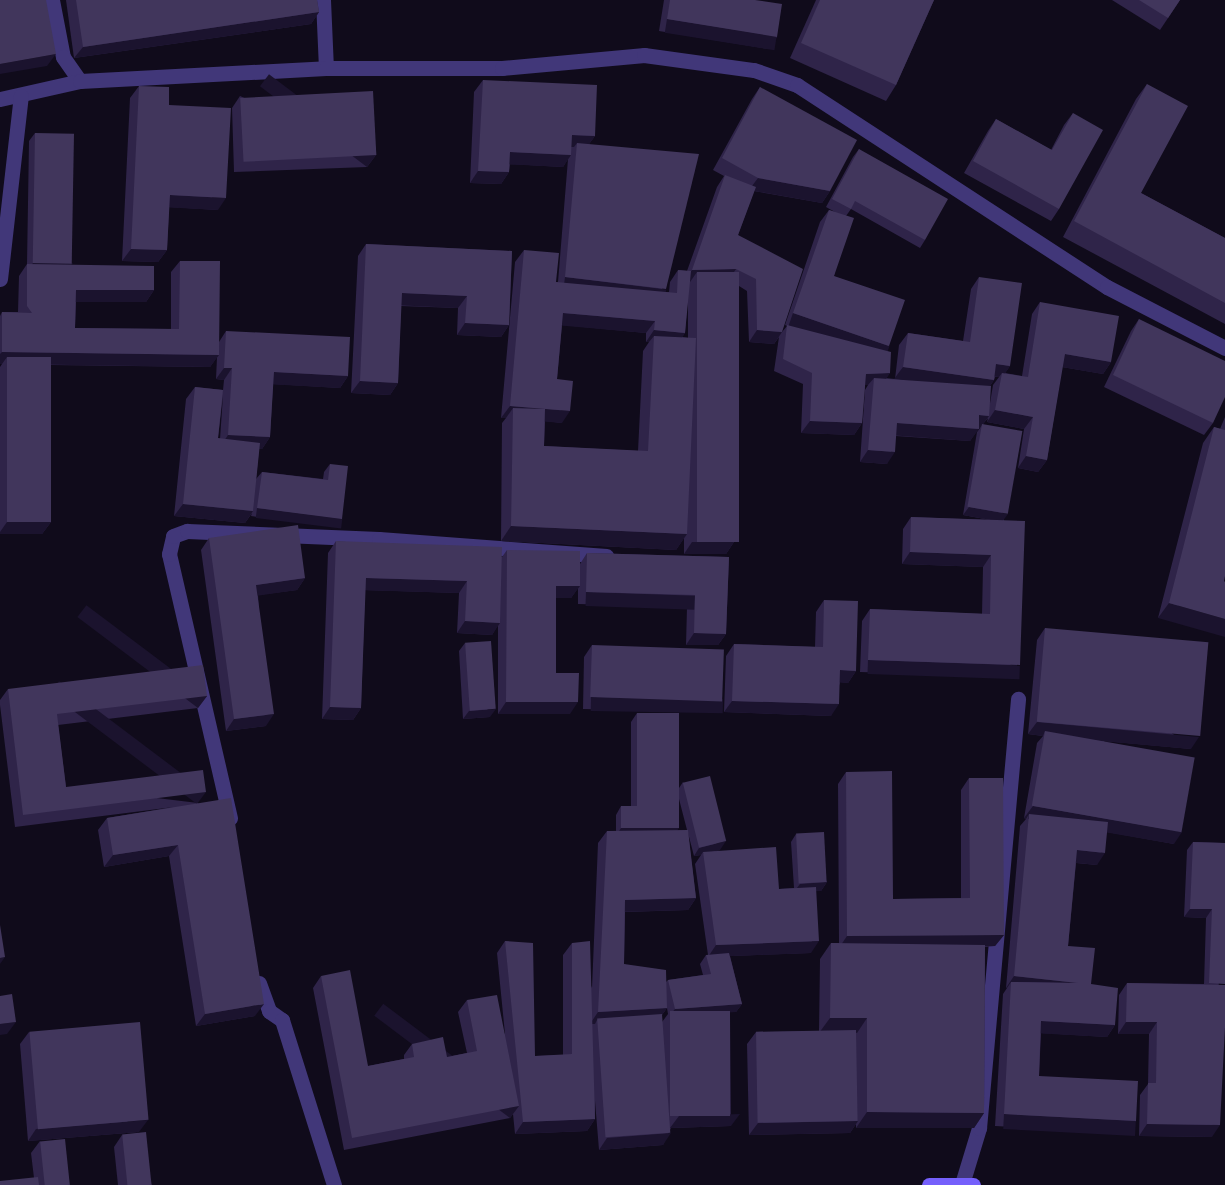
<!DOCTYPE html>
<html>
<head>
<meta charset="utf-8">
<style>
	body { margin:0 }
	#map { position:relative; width:1225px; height:1185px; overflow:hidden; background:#100b1b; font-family:"Public Sans",sans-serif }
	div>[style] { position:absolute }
	.minor>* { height:15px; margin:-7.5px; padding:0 7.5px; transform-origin:7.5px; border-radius:7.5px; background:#413779 }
	.secondary>* { height:15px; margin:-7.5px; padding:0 7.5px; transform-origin:7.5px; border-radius:7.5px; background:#7560fb }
	.wall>* { inset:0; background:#2f2449 }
	.shaded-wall>* { inset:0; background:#1b132e; transform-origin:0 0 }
	.building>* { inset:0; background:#41365c; transform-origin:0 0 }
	span { translate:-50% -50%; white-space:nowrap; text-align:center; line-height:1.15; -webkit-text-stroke:5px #100b1b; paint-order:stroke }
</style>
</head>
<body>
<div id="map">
	<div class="minor">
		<i style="left:52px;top:0;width:58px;rotate:79.1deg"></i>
		<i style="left:63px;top:57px;width:29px;rotate:55deg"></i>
		<i style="left:323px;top:0;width:68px;rotate:87.5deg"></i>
		<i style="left:0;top:99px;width:82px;rotate:-12.7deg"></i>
		<i style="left:80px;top:81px;width:246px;rotate:-3deg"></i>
		<i style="left:326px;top:68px;width:176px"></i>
		<i style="left:502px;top:68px;width:143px;rotate:-5.2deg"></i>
		<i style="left:644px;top:55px;width:111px;rotate:7.8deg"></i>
		<i style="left:754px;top:70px;width:46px;rotate:19.2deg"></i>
		<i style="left:797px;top:85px;width:370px;rotate:33.1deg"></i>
		<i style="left:1107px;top:287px;width:133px;rotate:27.3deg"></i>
		<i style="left:0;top:279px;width:184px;rotate:-83.5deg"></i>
		<i style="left:230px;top:818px;width:271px;rotate:-103deg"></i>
		<i style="left:169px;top:554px;width:18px;rotate:-77deg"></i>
		<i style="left:173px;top:536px;width:15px;rotate:-20deg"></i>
		<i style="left:187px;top:531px;width:192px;rotate:2.4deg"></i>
		<i style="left:379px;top:539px;width:228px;rotate:4.3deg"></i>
		<i style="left:259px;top:983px;width:30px;rotate:70deg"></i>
		<i style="left:269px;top:1011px;width:16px;rotate:35deg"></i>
		<i style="left:282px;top:1020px;width:173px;rotate:72.5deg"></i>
		<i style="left:962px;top:1184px;width:59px;rotate:-73.1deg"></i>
		<i style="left:979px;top:1128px;width:431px;rotate:-84.8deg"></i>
	</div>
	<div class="secondary">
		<i style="left:929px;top:1185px;width:44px"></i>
	</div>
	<div class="wall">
		<i style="clip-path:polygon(66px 0,317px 0,319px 12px,311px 24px,74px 58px)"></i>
		<i style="clip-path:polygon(664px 0,755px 0,777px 37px,768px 49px,659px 31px)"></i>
		<i style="clip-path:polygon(816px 0,934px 0,896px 85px,886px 101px,790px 58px)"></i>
		<i style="clip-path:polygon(1112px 0,1180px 0,1160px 30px)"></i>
		<i style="clip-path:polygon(evenodd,483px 80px,595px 136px,589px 144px,664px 292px,669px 292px,670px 282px,678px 270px,687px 271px,717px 187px,724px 176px,713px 170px,752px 99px,760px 87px,830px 191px,822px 203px,754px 191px,738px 235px,782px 332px,787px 326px,785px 325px,820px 222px,829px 210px,835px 212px,826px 207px,853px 157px,859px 149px,925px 240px,920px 248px,851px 209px,846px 216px,834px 276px,889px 346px,885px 351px,890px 373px,886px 378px,895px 379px,899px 345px,908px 333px,963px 341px,971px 289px,979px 277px,1010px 366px,1005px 373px,1022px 376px,1032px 314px,1040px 302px,1111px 362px,1103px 374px,1062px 367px,1047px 460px,1038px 472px,1018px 468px,1024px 429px,987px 422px,988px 418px,983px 424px,1004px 520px,1011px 677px,860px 672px,862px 621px,870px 609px,982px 614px,983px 567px,902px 564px,903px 529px,911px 517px,990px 520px,963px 515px,977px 432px,980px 428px,979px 428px,970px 441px,896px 436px,887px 464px,860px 462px,865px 390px,868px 385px,865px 385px,862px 423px,854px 435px,801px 433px,803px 384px,774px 371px,779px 337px,774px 344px,749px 342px,747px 291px,739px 286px,734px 542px,726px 554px,684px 554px,684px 538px,676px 550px,501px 541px,502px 423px,506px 418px,501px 418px,515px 262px,524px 250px,556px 282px,558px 282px,568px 159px,563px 167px,510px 164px,509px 172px,501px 184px,470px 183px,474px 92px,483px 80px,688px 295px,688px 338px,682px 337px,685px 333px,688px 295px,483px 80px,562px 325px,646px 333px,646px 342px,649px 342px,643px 351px,638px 451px,544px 446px,545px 421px,562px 423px,557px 379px,562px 325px,483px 80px,995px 377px,999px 377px,993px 385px,990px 403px,990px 386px,994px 380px,995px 377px)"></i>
		<i style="clip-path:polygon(1147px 84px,1141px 193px,1225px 238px,1225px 324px,1063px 237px,1136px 99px)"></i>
		<i style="clip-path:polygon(139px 86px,169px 105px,218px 210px,169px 207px,167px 250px,158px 262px,122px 261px,130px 98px)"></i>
		<i style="clip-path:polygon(240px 96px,376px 155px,367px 167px,234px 172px,232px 108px)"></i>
		<i style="clip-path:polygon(1073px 113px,1059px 209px,1051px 221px,964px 173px,988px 131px,996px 119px,1051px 150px,1064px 125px)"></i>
		<i style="clip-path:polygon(evenodd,35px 133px,71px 265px,154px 290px,146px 302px,76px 302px,75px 328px,171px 329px,171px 272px,180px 261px,219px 342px,226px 331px,348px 376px,340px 388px,273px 384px,270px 437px,262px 449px,259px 449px,256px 479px,262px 472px,323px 479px,324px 472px,330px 464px,342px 519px,336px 527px,251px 516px,252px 513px,245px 523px,174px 516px,186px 399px,195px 387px,223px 390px,224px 380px,216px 379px,217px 357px,210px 367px,51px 365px,51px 522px,42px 534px,0 534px,0 367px,2px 364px,0 364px,0 316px,2px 312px,18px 312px,19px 276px,27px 264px,29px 141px,35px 133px,223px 395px,220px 439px,218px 438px,223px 395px)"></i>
		<i style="clip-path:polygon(366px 244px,512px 251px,509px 325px,501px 337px,457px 335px,458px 308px,401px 306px,398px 383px,390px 395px,351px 393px,358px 256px)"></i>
		<i style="clip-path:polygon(1139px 319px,1213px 423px,1204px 435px,1104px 387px,1131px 331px)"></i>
		<i style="clip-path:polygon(1225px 417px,1225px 576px,1158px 618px,1203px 443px,1214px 427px,1220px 429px)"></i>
		<i style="clip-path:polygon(209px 538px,305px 578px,297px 590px,258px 595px,266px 726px,226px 731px,201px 550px)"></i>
		<i style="clip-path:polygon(336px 541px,502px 557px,507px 550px,580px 564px,587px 553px,729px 557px,726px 634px,718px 645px,686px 645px,687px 607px,578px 604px,578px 588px,571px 598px,556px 598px,556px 673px,570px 714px,498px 714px,498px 625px,492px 635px,457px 633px,459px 593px,365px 590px,361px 708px,353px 720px,322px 719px,328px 553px)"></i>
		<i style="clip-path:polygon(824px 600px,856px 671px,848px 683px,840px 682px,831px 716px,724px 712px,726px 656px,734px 644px,815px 647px,816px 612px)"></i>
		<i style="clip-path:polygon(1045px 628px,1191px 749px,1104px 741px,1174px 844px,1107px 832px,1097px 865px,1076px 863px,1068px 946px,1115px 1025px,1107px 1037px,1041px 1033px,1039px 1076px,1136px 1121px,1127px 1133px,995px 1126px,1003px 994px,1007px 988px,1006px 988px,1020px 826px,1026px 819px,1024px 818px,1037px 743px,1043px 736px,1028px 734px,1037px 640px)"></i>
		<i style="clip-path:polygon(465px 643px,490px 717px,463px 719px,459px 651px)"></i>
		<i style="clip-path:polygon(592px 645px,715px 712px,583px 709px,584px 657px)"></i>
		<i style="clip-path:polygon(8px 689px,207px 696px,198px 708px,58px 725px,66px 787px,198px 803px,255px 1016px,196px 1026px,169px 856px,104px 867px,98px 830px,107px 818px,174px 807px,15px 827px,0 705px,0 700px)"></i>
		<i style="clip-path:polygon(evenodd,637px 713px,679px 788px,683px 782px,720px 850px,715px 851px,779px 889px,794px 888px,791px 842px,796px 834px,827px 882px,821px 891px,816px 891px,811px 953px,730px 956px,742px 1004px,736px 1012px,730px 1012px,731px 1126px,671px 1128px,663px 1145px,599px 1150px,595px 1101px,595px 1119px,587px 1131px,515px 1134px,513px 1114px,510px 1118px,344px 1150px,313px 988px,321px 976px,368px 1066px,404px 1059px,404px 1055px,412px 1044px,447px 1057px,467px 1053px,458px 1012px,467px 1000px,505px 1034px,497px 953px,505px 941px,535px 1056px,563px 1055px,563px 955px,572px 943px,592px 988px,598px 843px,607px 831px,616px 831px,616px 815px,621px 806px,631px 806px,631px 722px,637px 713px,679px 799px,687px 830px,677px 831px,679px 799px,637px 713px,688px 833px,694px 856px,701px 855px,695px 864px,708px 955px,706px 955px,700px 964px,703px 975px,668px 980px,666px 982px,624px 964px,625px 912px,688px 910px,696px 898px,688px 833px,637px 713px,667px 1008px,668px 1014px,662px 1022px,662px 1015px,667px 1008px)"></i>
		<i style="clip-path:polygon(846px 772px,893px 899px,961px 898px,961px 790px,969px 778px,1004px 935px,995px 946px,985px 947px,984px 1113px,974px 1128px,856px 1128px,856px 1124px,850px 1133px,749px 1135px,747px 1044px,756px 1032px,819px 1031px,820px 959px,831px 943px,839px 943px,838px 784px)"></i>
		<i style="clip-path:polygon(1193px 842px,1225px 843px,1212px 1137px,1139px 1136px,1140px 1095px,1148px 1084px,1149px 1034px,1118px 1034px,1119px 995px,1127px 983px,1204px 984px,1206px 918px,1184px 917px,1187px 850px)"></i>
		<i style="clip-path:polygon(29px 1032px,139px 1132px,28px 1141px,20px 1044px)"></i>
		<i style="clip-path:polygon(122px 1135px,152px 1185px,118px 1185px,114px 1147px)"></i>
		<i style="clip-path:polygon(40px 1141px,70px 1185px,0 1185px,34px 1178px,31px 1153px)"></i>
	</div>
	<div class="shaded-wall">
		<i style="clip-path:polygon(319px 12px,311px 24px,74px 58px,83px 47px)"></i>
		<i style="left:667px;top:19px;width:111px;height:14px;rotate:9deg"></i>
		<i style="clip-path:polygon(56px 54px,47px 66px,0 74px,0 64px)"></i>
		<i style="clip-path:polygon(572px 135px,595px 136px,586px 148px,577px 143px,574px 147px,563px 147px)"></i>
		<i style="clip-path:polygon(510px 152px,571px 155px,563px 167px,502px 164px)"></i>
		<i style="left:376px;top:155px;width:15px;height:134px;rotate:127deg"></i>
		<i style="clip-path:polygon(478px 171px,509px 172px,501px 184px,470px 183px)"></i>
		<i style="clip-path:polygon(758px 178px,830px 191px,822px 203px,749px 190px)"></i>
		<i style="clip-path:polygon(170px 195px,226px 198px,218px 210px,161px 207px)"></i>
		<i style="clip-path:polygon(131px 249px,167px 250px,158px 262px,122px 261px)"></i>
		<i style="clip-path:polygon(33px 263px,73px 263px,67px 271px,27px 271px)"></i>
		<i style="clip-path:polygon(736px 269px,728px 281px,697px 272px,690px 282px,683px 282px,692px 270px)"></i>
		<i style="left:565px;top:277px;width:102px;height:14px;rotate:7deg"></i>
		<i style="clip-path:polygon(76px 290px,154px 290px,146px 302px,68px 302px)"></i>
		<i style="clip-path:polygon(402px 293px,467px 296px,458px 308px,393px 305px)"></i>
		<i style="clip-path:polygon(563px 313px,655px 321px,646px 333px,555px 325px)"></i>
		<i style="left:793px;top:313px;width:102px;height:14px;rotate:19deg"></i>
		<i style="clip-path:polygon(465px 323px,509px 325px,501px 337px,457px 335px)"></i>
		<i style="clip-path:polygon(654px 330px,685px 333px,677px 345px,654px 336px,649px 342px,646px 342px)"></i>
		<i style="clip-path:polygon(757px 330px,782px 332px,774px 344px,749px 342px)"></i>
		<i style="clip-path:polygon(2px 352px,219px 355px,210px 367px,7px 364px,7px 357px,2px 364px,0 364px,0 354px)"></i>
		<i style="clip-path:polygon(1065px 354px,1111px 362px,1103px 374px,1056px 366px)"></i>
		<i style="clip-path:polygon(996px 364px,1010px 366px,1002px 378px,1002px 373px,999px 377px,988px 376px)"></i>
		<i style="clip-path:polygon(903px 367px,994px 380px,986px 392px,894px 379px)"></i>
		<i style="clip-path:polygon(224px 368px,232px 368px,224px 380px,216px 379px)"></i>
		<i style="clip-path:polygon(274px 372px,348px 376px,340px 388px,266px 384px)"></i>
		<i style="clip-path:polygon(890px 373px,882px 385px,874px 378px,868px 385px,858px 385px,866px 374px)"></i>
		<i style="clip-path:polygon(360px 381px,398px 383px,390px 395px,351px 393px)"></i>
		<i style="clip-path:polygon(510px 406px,570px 411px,562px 423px,513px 419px,513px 408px,506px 418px,501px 418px)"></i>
		<i style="clip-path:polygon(995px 410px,1033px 417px,1024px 429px,987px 422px)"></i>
		<i style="clip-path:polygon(979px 415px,989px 416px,980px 428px,971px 427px)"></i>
		<i style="clip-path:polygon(810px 421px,862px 423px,854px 435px,801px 433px)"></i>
		<i style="clip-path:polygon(897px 423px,979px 429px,970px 441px,889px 435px)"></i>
		<i style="clip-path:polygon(228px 435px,270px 437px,262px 449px,220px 447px)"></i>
		<i style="clip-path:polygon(868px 450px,895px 452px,887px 464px,860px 462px)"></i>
		<i style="clip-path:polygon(1026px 456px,1047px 460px,1038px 472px,1018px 468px)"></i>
		<i style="clip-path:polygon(183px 504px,253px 511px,245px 523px,174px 516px)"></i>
		<i style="clip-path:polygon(969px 507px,1008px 514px,1002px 522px,963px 515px)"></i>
		<i style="left:257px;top:508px;width:86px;height:10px;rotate:7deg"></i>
		<i style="clip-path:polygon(7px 522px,51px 522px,42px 534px,0 534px,0 532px)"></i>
		<i style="clip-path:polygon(511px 526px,687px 534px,676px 550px,501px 541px)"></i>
		<i style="clip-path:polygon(692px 542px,734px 542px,726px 554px,684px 554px)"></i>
		<i style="clip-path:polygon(910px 552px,991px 555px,983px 567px,902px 564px)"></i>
		<i style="clip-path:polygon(305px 578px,297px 590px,248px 597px,256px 585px)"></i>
		<i style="clip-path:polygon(366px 578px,467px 581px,459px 593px,357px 590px)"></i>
		<i style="clip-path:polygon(556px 586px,580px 586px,571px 598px,548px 598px)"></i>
		<i style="left:586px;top:592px;width:109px;height:14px;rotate:2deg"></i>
		<i style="clip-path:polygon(1169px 603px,1225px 619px,1225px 637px,1158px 618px)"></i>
		<i style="clip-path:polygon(465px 621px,500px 623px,492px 635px,457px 633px)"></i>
		<i style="clip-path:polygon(694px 633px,726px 634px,718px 645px,686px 645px)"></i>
		<i style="left:868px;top:660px;width:152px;height:14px;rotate:2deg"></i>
		<i style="clip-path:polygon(840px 670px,856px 671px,848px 683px,832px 682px)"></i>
		<i style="left:207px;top:696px;width:15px;height:151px;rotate:127deg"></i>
		<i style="left:591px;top:697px;width:132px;height:14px;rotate:1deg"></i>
		<i style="clip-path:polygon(732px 701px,839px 704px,831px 716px,724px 712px)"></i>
		<i style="clip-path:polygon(506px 702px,578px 702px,570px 714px,498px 714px)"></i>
		<i style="clip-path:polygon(330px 707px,361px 708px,353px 720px,322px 719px)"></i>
		<i style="clip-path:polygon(496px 709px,490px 717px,463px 719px,469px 711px)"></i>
		<i style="clip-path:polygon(274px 714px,266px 726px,226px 731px,234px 719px)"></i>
		<i style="clip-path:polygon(1037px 722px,1199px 737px,1191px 749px,1045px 736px,1045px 731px,1043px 736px,1028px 734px)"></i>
		<i style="left:206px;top:792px;width:15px;height:184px;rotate:127deg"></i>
		<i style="clip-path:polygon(1033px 806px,1182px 832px,1174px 844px,1028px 819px,1029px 814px,1026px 819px,1024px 818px)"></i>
		<i style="clip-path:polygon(621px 828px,679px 828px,674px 836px,616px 836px)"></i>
		<i style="clip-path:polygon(726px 841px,720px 850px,703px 854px,703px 852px,701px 855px,694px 856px,699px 848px)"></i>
		<i style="clip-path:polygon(178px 845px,169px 856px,104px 867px,113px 855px)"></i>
		<i style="clip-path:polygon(1077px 850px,1105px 853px,1097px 865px,1068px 862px)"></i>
		<i style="clip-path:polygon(827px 882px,821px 891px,794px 892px,800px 884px)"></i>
		<i style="clip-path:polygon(696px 898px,688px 910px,617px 912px,625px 900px)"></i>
		<i style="clip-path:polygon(1190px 909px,1212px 909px,1206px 918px,1184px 917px)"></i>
		<i style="clip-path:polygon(1004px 935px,995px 946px,839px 948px,847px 936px)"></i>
		<i style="clip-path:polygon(819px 941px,811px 953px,708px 957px,716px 945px)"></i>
		<i style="clip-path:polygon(5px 957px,0 964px,0 958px)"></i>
		<i style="clip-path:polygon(1014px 976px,1078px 983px,1011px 982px,1007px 988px,1006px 988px)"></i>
		<i style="clip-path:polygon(264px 1004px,255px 1016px,196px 1026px,205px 1014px)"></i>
		<i style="clip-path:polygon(742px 1004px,736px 1012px,670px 1017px,670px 1015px,675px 1009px)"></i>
		<i style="clip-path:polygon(667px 1008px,659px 1019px,597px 1020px,595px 1024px,590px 1024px,598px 1012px)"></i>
		<i style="clip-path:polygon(830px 1018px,867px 1018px,857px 1033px,819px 1033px)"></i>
		<i style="clip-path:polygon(1041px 1021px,1115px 1025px,1107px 1037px,1033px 1033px)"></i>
		<i style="clip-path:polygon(16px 1022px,7px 1034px,0 1035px,0 1024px)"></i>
		<i style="clip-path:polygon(1126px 1022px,1157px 1022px,1149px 1034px,1118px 1034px)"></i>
		<i style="left:519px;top:1106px;width:15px;height:170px;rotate:127deg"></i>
		<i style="clip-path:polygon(867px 1112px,984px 1113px,974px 1128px,856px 1128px)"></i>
		<i style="clip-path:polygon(740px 1114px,731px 1126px,670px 1128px,679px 1116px)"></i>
		<i style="left:1004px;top:1114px;width:132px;height:15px;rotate:3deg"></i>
		<i style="clip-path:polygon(595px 1119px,587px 1131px,515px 1134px,523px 1122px)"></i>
		<i style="clip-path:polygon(148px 1120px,139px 1132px,28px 1141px,36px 1129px)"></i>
		<i style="clip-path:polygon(858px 1121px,850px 1133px,749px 1135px,758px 1123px)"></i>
		<i style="clip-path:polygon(1147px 1124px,1220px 1125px,1212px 1137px,1139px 1136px)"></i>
		<i style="clip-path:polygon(671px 1133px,663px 1145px,599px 1150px,607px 1138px)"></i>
	</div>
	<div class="building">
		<i style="clip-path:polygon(0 0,46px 0,56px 54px,0 64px)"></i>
		<i style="clip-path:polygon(76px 0,317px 0,319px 12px,83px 47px)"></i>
		<i style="clip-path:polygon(670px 0,755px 0,782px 4px,777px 37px,667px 19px)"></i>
		<i style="clip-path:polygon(820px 0,934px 0,896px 85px,801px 43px)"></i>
		<i style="clip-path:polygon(1139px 0,1180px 0,1168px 18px)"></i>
		<i style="clip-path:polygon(483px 80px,597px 85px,595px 136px,572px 135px,571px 155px,510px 152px,509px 172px,478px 171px)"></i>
		<i style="clip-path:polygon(1147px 84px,1188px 106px,1141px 193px,1225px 238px,1225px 303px,1074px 221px)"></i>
		<i style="clip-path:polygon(139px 86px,169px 87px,169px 105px,231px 108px,226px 198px,170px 195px,167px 250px,131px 249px)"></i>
		<i style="clip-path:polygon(760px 87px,857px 140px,830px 191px,758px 178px,722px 158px)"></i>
		<i style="left:373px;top:91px;width:64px;height:133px;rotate:87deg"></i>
		<i style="clip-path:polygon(1073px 113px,1103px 130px,1059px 209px,973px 161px,996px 119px,1052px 150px)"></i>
		<i style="left:35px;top:133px;width:39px;height:130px;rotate:1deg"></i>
		<i style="clip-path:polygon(577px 143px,699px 154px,666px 289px,565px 277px)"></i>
		<i style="clip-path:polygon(859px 149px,948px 199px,925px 240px,855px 201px,851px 209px,832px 199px)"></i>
		<i style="clip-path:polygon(725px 175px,756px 187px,738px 235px,803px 269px,782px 332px,757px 330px,756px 279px,736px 269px,692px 270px)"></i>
		<i style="clip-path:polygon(829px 210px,854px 218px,834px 276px,905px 300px,889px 346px,793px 313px)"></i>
		<i style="clip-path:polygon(366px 244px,512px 251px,509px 325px,465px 323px,467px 296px,402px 293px,398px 383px,360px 381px)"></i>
		<i style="clip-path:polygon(524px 250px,559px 253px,556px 282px,677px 293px,678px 270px,691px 271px,685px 333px,654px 330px,655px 321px,563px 313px,557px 379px,573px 381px,570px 411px,510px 406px)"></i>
		<i style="clip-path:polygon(180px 261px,220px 261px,219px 355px,2px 352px,2px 312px,32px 313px,27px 306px,27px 264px,154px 266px,154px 290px,76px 290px,75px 328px,179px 329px)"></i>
		<i style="left:697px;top:272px;width:42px;height:270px"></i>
		<i style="clip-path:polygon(979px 277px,1022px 283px,1010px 366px,996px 364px,994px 380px,903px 367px,908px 333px,970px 342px)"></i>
		<i style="clip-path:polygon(1040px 302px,1119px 316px,1111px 362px,1065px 354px,1047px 460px,1026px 456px,1033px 417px,995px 410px,1002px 373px,1028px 377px)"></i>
		<i style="clip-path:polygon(1139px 319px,1225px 361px,1225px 397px,1213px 423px,1113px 375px)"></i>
		<i style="clip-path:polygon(787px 325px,891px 352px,890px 373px,866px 374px,862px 423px,810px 421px,812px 373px,783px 359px)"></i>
		<i style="clip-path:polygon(226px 331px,350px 337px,348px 376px,274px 372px,270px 437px,228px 435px,232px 368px,224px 368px)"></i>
		<i style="clip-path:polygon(654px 336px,696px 338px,687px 534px,511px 526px,513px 408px,545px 409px,544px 446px,648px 451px)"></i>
		<i style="left:7px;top:357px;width:44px;height:165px"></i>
		<i style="clip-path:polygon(874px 378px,991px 386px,989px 416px,979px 415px,979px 429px,897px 423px,895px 452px,868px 450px)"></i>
		<i style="clip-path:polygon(195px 387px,223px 390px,218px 438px,260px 443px,253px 511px,183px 504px)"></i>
		<i style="left:982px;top:424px;width:41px;height:84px;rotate:10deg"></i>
		<i style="clip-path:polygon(1214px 427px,1225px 430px,1225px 576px,1224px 581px,1225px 582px,1225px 619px,1169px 603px)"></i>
		<i style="clip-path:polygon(330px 464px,348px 466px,342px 519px,257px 508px,262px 472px,328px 480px)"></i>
		<i style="clip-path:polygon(911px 517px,1025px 521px,1020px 665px,868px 660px,870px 609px,990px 614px,991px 555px,910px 552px)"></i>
		<i style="clip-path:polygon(298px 525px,305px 578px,256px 585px,274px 714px,234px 719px,209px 538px)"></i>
		<i style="clip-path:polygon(336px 541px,502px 547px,500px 623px,465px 621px,467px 581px,366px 578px,361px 708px,330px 707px)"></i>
		<i style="clip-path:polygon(507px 550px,580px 551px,580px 586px,556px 586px,556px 673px,579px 673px,578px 702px,506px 702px)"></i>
		<i style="clip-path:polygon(587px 553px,729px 557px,726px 634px,694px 633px,695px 595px,586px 592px)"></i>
		<i style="clip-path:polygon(824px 600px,858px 601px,856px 671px,840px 670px,839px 704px,732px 701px,734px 644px,823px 647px)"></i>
		<i style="left:1045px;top:628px;width:164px;height:94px;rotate:5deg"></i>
		<i style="left:491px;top:641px;width:68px;height:26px;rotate:86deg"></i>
		<i style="left:592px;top:645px;width:132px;height:52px;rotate:2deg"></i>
		<i style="clip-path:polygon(203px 665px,207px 696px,57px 714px,66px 787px,203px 770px,206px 792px,23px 815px,8px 689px)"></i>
		<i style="clip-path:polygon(637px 713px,679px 713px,679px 828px,621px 828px,621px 806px,637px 806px)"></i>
		<i style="left:1045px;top:731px;width:152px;height:76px;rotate:10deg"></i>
		<i style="clip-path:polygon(892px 771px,893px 899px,970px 898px,969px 778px,1003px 778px,1004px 935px,847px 936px,846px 772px)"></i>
		<i style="left:710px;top:776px;width:67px;height:28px;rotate:76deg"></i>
		<i style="clip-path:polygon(231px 798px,264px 1004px,205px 1014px,178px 845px,113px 855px,107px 818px)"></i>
		<i style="clip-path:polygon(1029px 814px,1108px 822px,1105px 853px,1077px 850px,1068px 946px,1095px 948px,1091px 984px,1118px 988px,1115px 1025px,1041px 1021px,1039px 1076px,1138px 1081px,1136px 1121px,1004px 1114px,1011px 982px,1078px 983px,1014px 976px)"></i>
		<i style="clip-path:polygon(688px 830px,696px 898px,625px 900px,624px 964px,666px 970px,667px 1008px,598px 1012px,607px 831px)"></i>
		<i style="left:824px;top:832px;width:50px;height:28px;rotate:87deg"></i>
		<i style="clip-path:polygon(1193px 842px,1225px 843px,1225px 984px,1209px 983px,1212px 909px,1190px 909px)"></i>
		<i style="clip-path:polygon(776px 847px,779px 889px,816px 887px,819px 941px,716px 945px,703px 852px)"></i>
		<i style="clip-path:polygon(0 925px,5px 957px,0 958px)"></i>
		<i style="clip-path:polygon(505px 941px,533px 943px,535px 1056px,572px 1054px,572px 943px,590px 941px,595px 1119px,523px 1122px)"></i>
		<i style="clip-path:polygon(831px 943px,985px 945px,984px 1113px,867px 1112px,867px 1018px,830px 1018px)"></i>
		<i style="clip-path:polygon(729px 953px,742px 1004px,675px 1009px,668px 980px,711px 974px,706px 955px)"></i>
		<i style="clip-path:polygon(350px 970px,368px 1066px,414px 1057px,412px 1044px,443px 1037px,447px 1057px,477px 1051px,467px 1000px,497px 995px,519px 1106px,352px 1138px,321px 976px)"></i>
		<i style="clip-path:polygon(1127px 983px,1225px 985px,1225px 1027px,1220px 1125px,1147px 1124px,1148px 1083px,1156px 1083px,1157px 1022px,1126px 1022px)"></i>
		<i style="clip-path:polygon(12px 994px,16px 1022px,0 1024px,0 996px)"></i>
		<i style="left:670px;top:1011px;width:60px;height:105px"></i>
		<i style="left:662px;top:1014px;width:119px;height:65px;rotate:86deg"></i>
		<i style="left:140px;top:1022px;width:98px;height:111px;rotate:85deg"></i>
		<i style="left:856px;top:1030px;width:91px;height:100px;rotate:89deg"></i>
		<i style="left:146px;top:1132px;width:53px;height:24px;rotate:84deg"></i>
		<i style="left:65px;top:1139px;width:46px;height:25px;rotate:84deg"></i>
		<i style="clip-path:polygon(38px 1177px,39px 1185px,0 1185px,0 1181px)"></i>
	</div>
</div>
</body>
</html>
